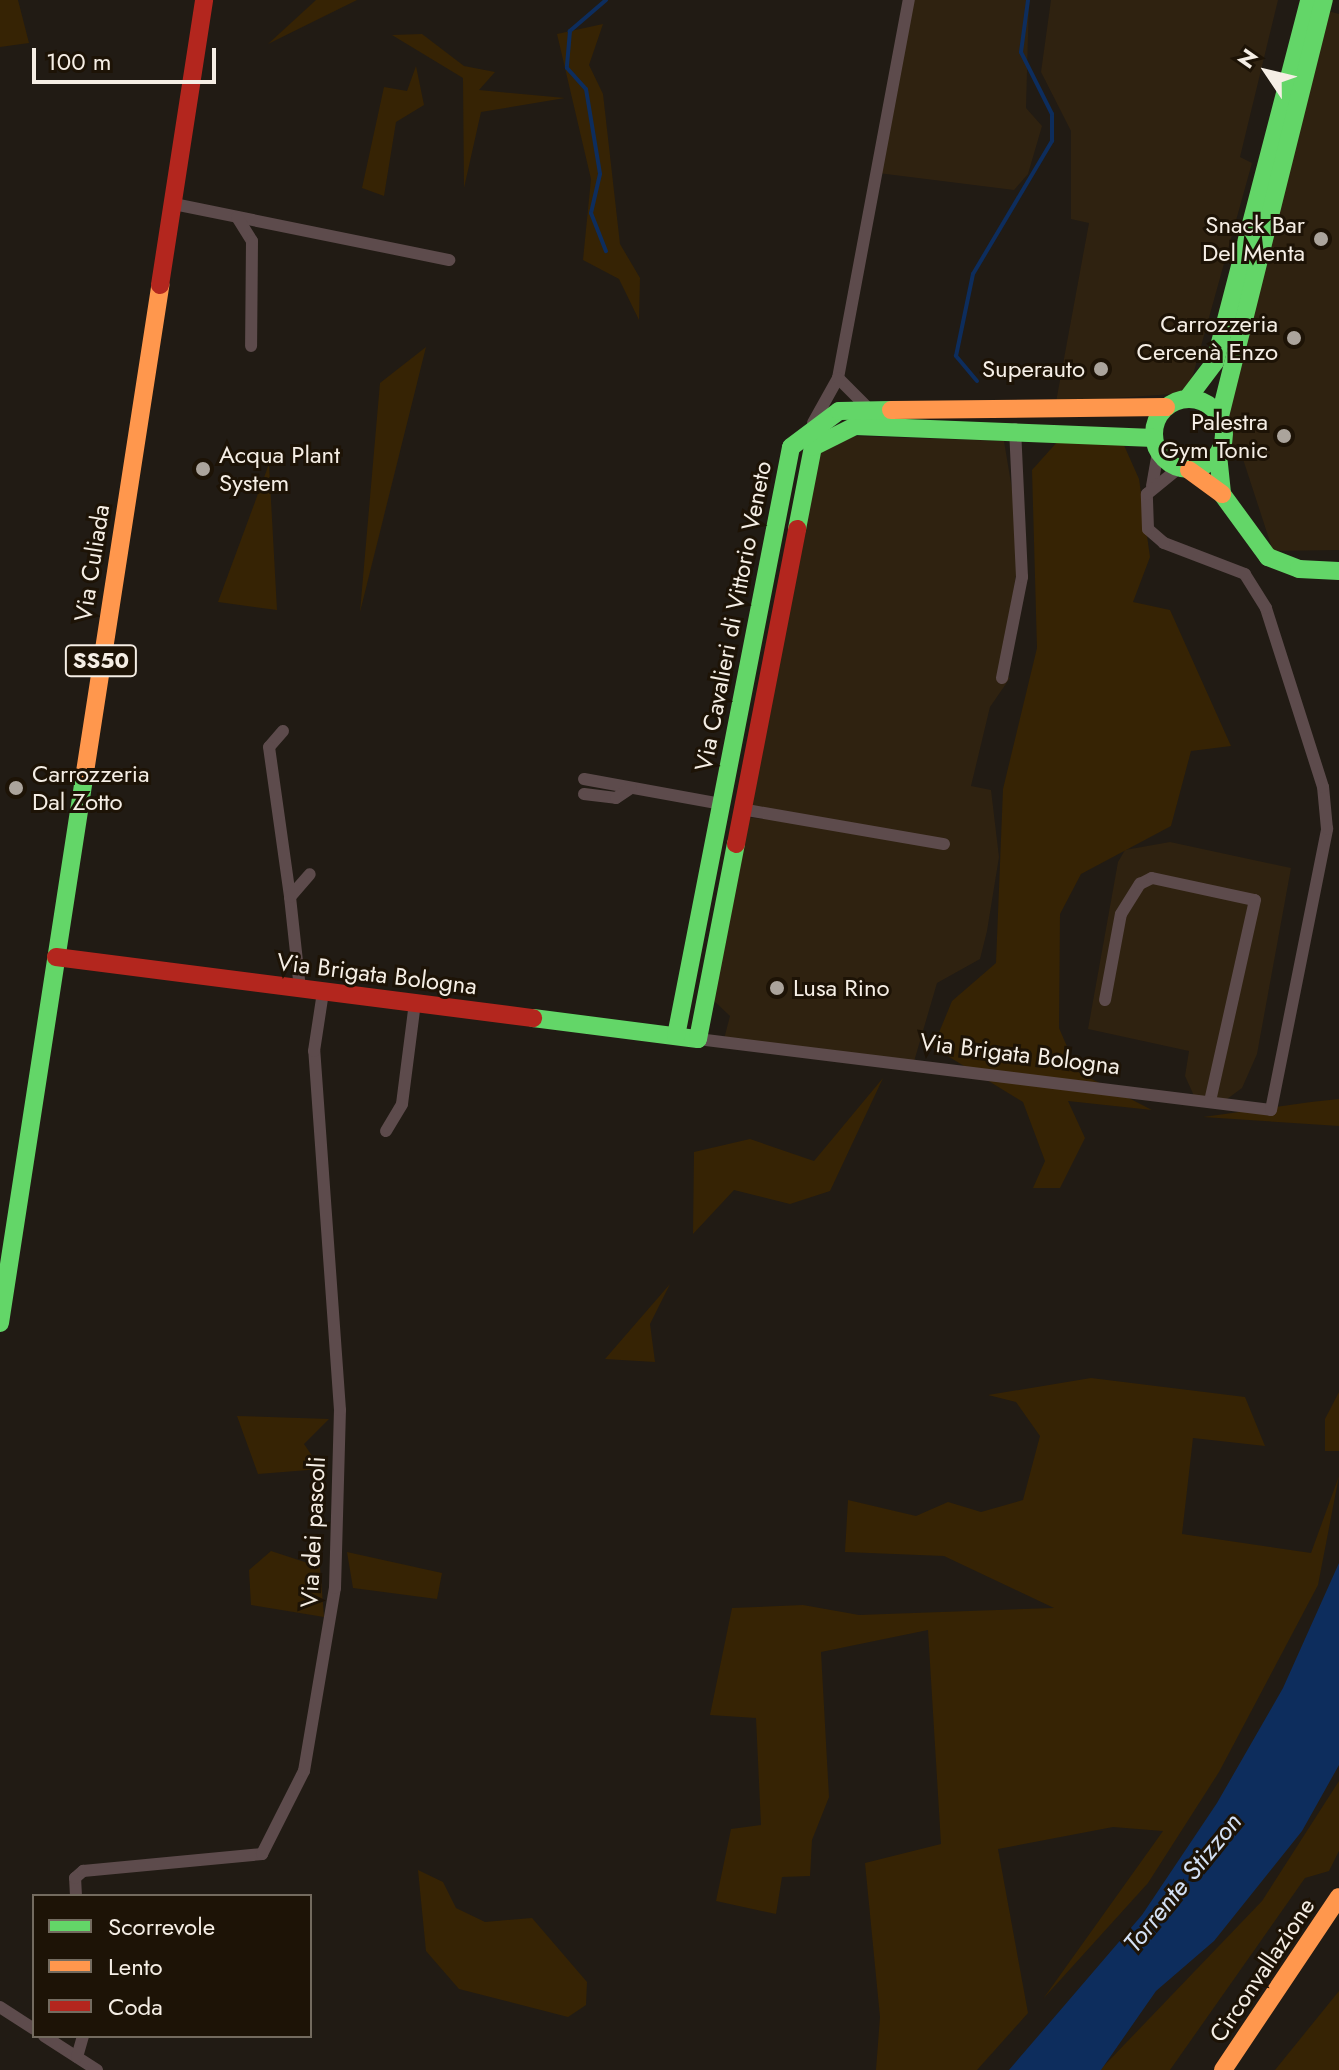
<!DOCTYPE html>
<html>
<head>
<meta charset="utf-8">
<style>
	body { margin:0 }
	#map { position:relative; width:1339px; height:2070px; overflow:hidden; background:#211b14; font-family:Jost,sans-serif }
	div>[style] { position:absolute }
	.built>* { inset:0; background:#2f2210 }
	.green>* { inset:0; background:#362304 }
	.water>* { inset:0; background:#0d2d5d }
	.stream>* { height:4px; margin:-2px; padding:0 2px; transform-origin:2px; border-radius:2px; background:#0d2d5d }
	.street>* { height:12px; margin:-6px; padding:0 6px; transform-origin:6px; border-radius:6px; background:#5d4b4c }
	.fast>* { height:18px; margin:-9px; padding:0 9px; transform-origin:9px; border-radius:9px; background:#63d668 }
	.fast>.ring { margin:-9px; padding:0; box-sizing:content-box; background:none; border:18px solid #63d668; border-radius:50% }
	.slow>* { height:18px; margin:-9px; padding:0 9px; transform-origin:9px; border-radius:9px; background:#ff974d }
	.jam>* { height:18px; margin:-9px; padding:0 9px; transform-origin:9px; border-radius:9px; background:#b3261e }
	.dots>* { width:22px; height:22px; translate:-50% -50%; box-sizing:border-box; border:4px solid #1d1306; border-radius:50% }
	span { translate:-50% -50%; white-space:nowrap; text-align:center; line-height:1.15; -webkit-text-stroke:6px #1d1306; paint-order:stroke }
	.shield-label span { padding:2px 6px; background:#1d1306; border:2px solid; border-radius:6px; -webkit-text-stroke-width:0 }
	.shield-label { font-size:22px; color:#f5eee5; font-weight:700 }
	.poi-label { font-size:24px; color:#f5eee5 }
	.right { translate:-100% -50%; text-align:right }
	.left { translate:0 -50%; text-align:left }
	.street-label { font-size:24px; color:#f5eee5 }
	.water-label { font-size:26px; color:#d4e1f5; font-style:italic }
	.legend { position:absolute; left:32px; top:1894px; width:280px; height:144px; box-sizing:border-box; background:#1d1306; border:2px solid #736b5f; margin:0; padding:10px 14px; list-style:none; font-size:24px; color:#f5eee5 }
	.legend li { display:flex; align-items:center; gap:16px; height:40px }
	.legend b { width:40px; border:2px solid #736b5f }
	.north { position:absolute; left:1227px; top:32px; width:80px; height:80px; -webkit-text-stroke:6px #1d1306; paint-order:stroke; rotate:305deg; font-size:22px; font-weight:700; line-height:32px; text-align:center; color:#f5eee5 }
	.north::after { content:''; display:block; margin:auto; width:28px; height:36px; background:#f5eee5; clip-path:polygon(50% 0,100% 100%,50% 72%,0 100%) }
	.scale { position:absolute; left:32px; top:48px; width:184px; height:36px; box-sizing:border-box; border:4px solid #f5eee5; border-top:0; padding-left:10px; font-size:24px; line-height:28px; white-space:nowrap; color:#f5eee5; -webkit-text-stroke:6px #1d1306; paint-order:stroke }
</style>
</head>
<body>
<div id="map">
	<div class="built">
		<i style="clip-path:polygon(911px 0,1029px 0,1026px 108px,1042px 126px,1028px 174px,1014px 190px,878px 173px)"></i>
		<i style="clip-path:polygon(1051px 0,1278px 0,1240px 157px,1252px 163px,1188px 393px,1056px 402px,1089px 223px,1071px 219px,1071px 131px,1041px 72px)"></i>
		<i style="clip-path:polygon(1328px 11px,1339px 14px,1339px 550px,1273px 551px,1241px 453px,1233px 452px,1227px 417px)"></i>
		<i style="clip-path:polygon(853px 436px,1004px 441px,1014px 501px,1018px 564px,999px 672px,1010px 678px,990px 707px,971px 786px,991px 790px,999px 857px,987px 931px,980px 959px,937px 983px,913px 1065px,724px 1039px,730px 1016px,713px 1000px,744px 817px,786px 821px,747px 803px,819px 453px)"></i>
		<i style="clip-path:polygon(1170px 842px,1291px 868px,1257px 1054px,1242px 1088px,1223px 1102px,1195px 1098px,1185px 1076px,1189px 1051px,1088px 1029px,1118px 862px,1125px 850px)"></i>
	</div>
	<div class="green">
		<i style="clip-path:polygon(0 0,18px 0,29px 43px,0 47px)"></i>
		<i style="clip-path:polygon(316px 0,357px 0,268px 44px)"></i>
		<i style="clip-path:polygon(603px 24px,589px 65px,603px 94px,620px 244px,640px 278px,639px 320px,619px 279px,583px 260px,591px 179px,557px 34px)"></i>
		<i style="clip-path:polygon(422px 34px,464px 66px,495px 72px,479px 90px,565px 98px,481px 112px,464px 188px,463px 78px,392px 35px)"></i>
		<i style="clip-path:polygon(416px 66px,424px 105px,396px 122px,384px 196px,362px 188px,384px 87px,407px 91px)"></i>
		<i style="clip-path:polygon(426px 347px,360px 612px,380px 383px)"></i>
		<i style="clip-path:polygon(1058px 441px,1123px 443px,1139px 479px,1150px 557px,1133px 602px,1170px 610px,1231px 746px,1191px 751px,1171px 826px,1081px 874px,1060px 914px,1059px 1028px,1078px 1072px,1152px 1110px,1068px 1101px,1085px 1138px,1060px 1188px,1033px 1188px,1045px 1161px,1023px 1102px,933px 1047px,952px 1001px,996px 963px,1003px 789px,1037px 648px,1032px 470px)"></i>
		<i style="clip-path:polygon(269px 464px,277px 610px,218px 602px)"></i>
		<i style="clip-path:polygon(883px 1078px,830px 1191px,790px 1204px,734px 1190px,693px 1234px,694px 1152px,750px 1139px,814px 1161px)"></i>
		<i style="clip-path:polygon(1339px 1099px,1339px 1126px,1203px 1117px,1311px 1102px)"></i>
		<i style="clip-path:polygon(670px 1284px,650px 1324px,655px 1362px,605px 1359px)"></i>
		<i style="clip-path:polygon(1091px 1378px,1245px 1397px,1265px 1446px,1193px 1438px,1182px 1534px,1311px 1553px,1339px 1476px,1318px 1585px,1219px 1772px,1148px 1883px,1043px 1999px,1163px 1831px,1113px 1827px,998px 1849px,1028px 2013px,977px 2070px,876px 2070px,880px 2017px,865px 1863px,941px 1844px,928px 1630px,821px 1652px,829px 1797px,812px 1840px,810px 1876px,782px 1877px,776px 1914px,716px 1901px,731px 1829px,761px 1825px,756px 1718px,710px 1715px,732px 1608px,803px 1605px,859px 1615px,1054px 1608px,944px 1556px,845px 1552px,848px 1500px,916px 1516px,948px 1502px,981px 1512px,1023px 1500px,1040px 1436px,1016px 1402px,988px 1395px)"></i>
		<i style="clip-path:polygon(1339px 1392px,1339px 1451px,1325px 1451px,1325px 1419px)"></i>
		<i style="clip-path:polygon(237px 1416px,329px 1419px,304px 1444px,321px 1469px,258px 1474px)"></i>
		<i style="clip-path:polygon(271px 1551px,320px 1567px,324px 1617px,251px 1605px,249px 1570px)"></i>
		<i style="clip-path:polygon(347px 1552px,442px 1573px,437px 1599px,353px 1588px)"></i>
		<i style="clip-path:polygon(1339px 1781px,1339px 1851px,1329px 1871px,1305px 1878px,1170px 2070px,1100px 2070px,1262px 1901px)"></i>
		<i style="clip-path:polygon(418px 1870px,443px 1882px,456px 1908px,485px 1922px,532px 1918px,587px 1982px,586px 2005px,568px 2017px,459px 1989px,426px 1951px)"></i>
		<i style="clip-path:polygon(1339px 1991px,1339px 2070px,1275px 2070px)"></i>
	</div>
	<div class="water">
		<i style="clip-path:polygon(1339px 1563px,1339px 1765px,1302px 1831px,1214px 1941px,1156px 1991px,1101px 2070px,1009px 2070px,1142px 1915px,1217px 1803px,1283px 1688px)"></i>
	</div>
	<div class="stream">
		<i style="left:606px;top:0;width:48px;rotate:139.3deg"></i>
		<i style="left:570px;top:31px;width:37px;rotate:95deg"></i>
		<i style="left:567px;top:68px;width:28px;rotate:48deg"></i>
		<i style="left:586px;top:89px;width:86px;rotate:80.6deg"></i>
		<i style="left:600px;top:174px;width:40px;rotate:103deg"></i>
		<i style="left:591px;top:213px;width:41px;rotate:68.5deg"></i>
		<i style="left:977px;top:381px;width:33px;rotate:-130deg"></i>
		<i style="left:956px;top:356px;width:84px;rotate:-78.3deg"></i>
		<i style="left:973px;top:274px;width:155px;rotate:-59.3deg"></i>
		<i style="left:1052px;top:141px;width:27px;rotate:-90deg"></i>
		<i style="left:1052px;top:114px;width:69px;rotate:-116.6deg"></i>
		<i style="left:1021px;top:52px;width:52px;rotate:-82.3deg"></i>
	</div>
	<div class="street">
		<i style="left:174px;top:204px;width:281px;rotate:11.5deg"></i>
		<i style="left:237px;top:217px;width:28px;rotate:58deg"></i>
		<i style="left:252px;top:241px;width:105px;rotate:90.5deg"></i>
		<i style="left:838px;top:378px;width:385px;rotate:-79.4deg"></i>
		<i style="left:813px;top:423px;width:51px;rotate:-60.9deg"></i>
		<i style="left:838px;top:378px;width:42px;rotate:45deg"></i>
		<i style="left:1152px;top:486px;width:35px;rotate:-80deg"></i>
		<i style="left:1002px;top:678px;width:103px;rotate:-78.8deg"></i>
		<i style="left:1022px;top:577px;width:148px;rotate:-92.7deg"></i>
		<i style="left:283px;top:731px;width:21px;rotate:131deg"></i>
		<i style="left:269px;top:747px;width:151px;rotate:82deg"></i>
		<i style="left:584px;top:779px;width:139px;rotate:10.3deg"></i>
		<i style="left:584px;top:794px;width:32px;rotate:7deg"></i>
		<i style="left:616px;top:798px;width:18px;rotate:-34deg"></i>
		<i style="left:741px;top:809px;width:206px;rotate:9.8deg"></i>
		<i style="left:300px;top:989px;width:93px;rotate:-96.2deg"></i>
		<i style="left:290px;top:897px;width:30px;rotate:-49deg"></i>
		<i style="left:1105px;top:1000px;width:87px;rotate:-79.5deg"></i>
		<i style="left:1121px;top:914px;width:36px;rotate:-58deg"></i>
		<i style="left:1140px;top:884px;width:13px;rotate:-27deg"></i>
		<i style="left:1152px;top:878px;width:105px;rotate:12.1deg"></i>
		<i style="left:1255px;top:900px;width:206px;rotate:102.6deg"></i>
		<i style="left:698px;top:1039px;width:577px;rotate:7.06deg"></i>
		<i style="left:1271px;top:1110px;width:287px;rotate:-78.7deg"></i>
		<i style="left:1327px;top:829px;width:42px;rotate:-95.4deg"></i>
		<i style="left:1323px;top:787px;width:188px;rotate:-107.7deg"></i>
		<i style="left:1266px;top:608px;width:40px;rotate:-122deg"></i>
		<i style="left:1245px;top:574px;width:87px;rotate:-159.1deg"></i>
		<i style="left:1164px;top:543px;width:21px;rotate:-139deg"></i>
		<i style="left:1148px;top:529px;width:35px;rotate:-92deg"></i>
		<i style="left:1147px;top:494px;width:41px;rotate:-39.1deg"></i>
		<i style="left:386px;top:1131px;width:31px;rotate:-59deg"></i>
		<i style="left:402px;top:1104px;width:102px;rotate:-82.7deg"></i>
		<i style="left:76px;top:1896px;width:18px;rotate:-93deg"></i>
		<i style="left:75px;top:1878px;width:11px;rotate:-41deg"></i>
		<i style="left:83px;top:1871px;width:180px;rotate:-5.4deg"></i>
		<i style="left:262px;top:1854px;width:93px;rotate:-63.2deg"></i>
		<i style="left:304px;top:1771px;width:186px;rotate:-80.4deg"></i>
		<i style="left:335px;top:1588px;width:178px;rotate:-88.4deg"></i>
		<i style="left:340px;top:1410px;width:360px;rotate:-94.1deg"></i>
		<i style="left:314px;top:1051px;width:60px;rotate:-81.3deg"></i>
		<i style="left:0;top:2007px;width:40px;rotate:32.9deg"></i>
		<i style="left:44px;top:2036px;width:63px;rotate:32.7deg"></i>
		<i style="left:77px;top:2057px;width:22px;rotate:-74deg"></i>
	</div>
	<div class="fast">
		<i class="ring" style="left:1154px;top:399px;width:52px;height:52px"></i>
		<i style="left:1187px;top:399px;width:46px;rotate:-52.9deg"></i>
		<i style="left:1215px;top:362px;width:374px;rotate:-75.4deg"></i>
		<i style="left:1220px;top:416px;width:429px;rotate:-76deg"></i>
		<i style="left:1218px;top:455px;width:39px;rotate:84deg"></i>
		<i style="left:1222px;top:494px;width:78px;rotate:53.9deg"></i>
		<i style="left:1268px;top:557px;width:33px;rotate:21deg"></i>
		<i style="left:1299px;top:569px;width:40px;rotate:2.9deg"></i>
		<i style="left:797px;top:529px;width:84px;rotate:-79deg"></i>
		<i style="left:813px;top:447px;width:47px;rotate:-26.6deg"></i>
		<i style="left:855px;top:426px;width:299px;rotate:2.3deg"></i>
		<i style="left:533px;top:1018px;width:166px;rotate:7.3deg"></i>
		<i style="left:698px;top:1039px;width:199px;rotate:-79deg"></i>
		<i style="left:676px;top:1036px;width:600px;rotate:-78.95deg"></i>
		<i style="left:791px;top:447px;width:60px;rotate:-36.9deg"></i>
		<i style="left:839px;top:411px;width:52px;rotate:-1.1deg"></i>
		<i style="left:0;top:1323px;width:558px;rotate:-81.23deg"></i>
	</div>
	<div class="slow">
		<i style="left:891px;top:410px;width:275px;rotate:-0.6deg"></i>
		<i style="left:1189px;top:470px;width:41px;rotate:36deg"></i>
		<i style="left:85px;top:772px;width:493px;rotate:-81.2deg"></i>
		<i style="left:1223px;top:2070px;width:208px;rotate:-56.2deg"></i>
	</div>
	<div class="jam">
		<i style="left:160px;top:285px;width:288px;rotate:-81.2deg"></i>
		<i style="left:736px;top:844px;width:321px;rotate:-79deg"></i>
		<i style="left:56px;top:957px;width:481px;rotate:7.3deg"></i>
	</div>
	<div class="dots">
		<i style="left:1321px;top:239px;background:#aba49c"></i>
		<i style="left:1294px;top:338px;background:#aba49c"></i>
		<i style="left:1101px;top:369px;background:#aba49c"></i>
		<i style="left:1284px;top:436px;background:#aba49c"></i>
		<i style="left:203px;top:469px;background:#aba49c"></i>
		<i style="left:16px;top:788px;background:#aba49c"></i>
		<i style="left:777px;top:988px;background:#aba49c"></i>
	</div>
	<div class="shield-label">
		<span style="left:101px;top:661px">SS50</span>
	</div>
	<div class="poi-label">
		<span class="right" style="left:1305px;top:239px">Snack Bar<br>Del Menta</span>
		<span class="right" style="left:1278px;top:338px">Carrozzeria<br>Cercenà Enzo</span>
		<span class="right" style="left:1085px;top:369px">Superauto</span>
		<span class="right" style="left:1268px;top:436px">Palestra<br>Gym Tonic</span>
		<span class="left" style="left:219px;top:469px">Acqua Plant<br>System</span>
		<span class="left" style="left:32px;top:788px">Carrozzeria<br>Dal Zotto</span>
		<span class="left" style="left:793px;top:988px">Lusa Rino</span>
	</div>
	<div class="street-label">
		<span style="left:92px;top:563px;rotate:-81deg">Via Culiada</span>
		<span style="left:733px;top:616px;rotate:-79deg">Via Cavalieri di Vittorio Veneto</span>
		<span style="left:377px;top:974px;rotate:7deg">Via Brigata Bologna</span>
		<span style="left:1020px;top:1054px;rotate:7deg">Via Brigata Bologna</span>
		<span style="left:313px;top:1532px;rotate:-87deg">Via dei pascoli</span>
		<span style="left:1262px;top:1970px;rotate:-56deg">Circonvallazione</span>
	</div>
	<div class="water-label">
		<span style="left:1183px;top:1883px;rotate:-51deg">Torrente Stizzon</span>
	</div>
	<ul class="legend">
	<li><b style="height:10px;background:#63d668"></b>Scorrevole</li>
	<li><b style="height:10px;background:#ff974d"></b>Lento</li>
	<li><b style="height:10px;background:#b3261e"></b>Coda</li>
	</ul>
	<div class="north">N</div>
	<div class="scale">100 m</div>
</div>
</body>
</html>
